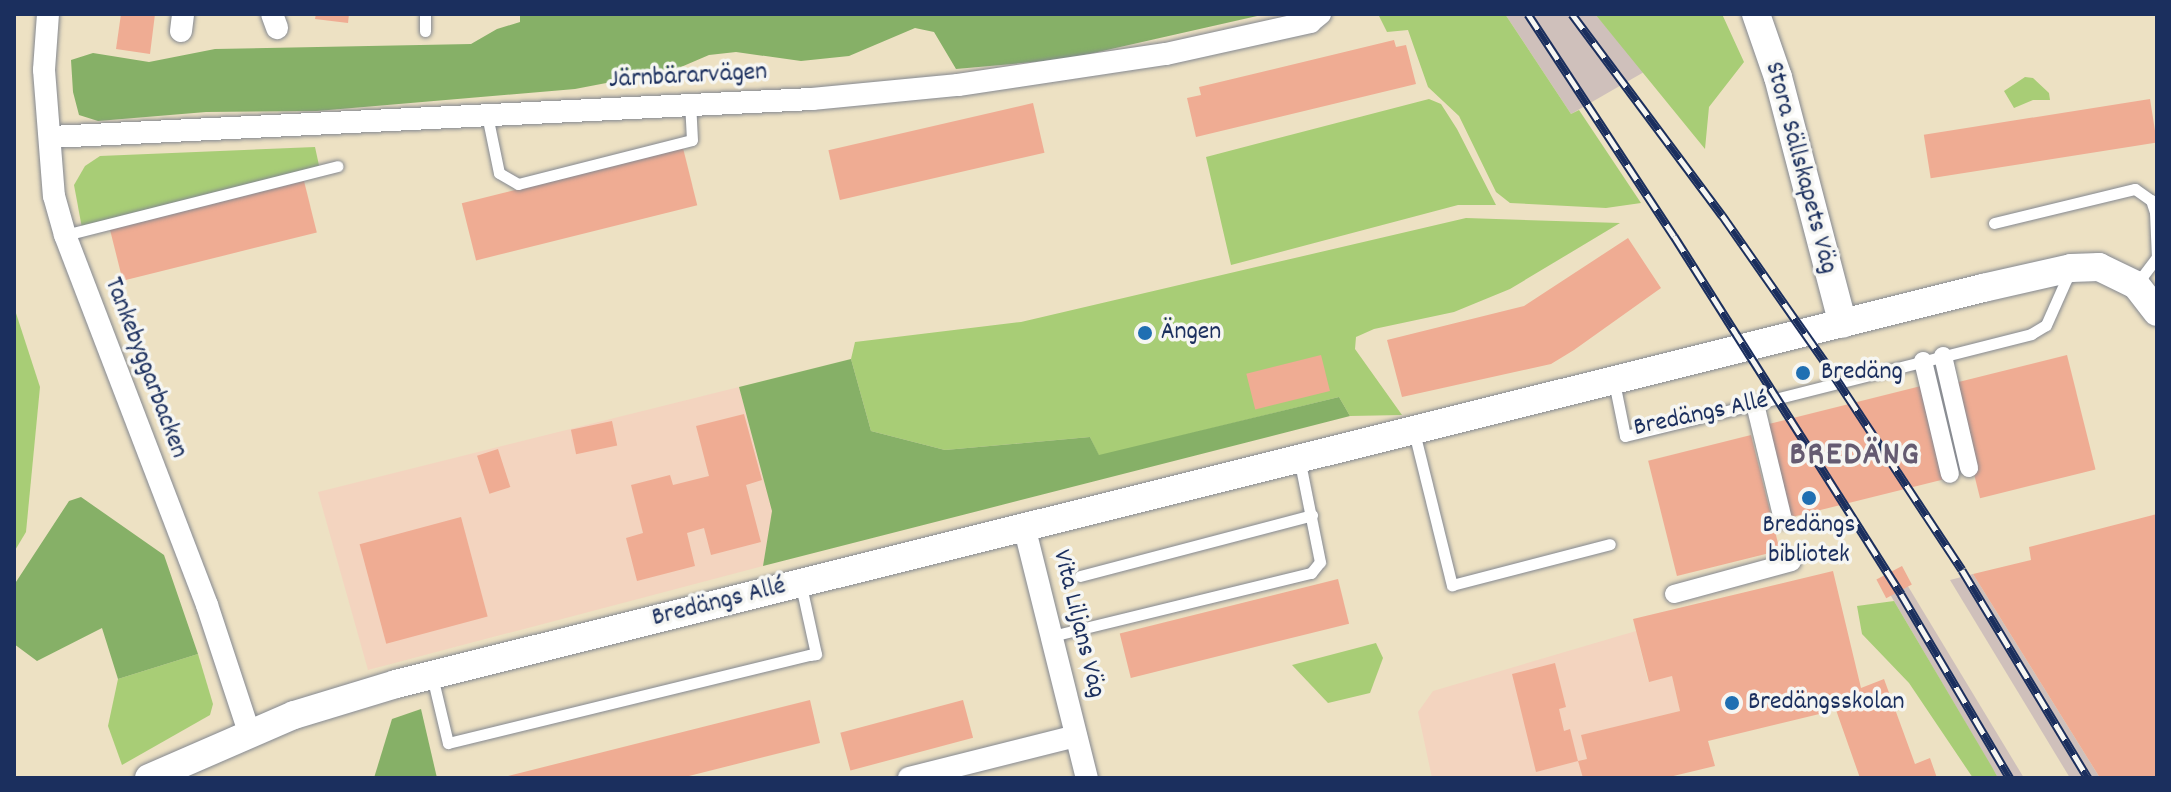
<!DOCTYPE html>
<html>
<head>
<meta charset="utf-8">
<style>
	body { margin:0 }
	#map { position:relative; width:2171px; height:792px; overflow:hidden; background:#ede1c3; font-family:Dekko,sans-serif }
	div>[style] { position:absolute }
	.built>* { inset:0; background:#f3d4bf }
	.industrial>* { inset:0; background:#cfc0bb }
	.green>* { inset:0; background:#a8cd76 }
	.forest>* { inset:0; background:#86b067 }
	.building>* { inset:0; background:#efac93; transform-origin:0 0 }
	.roads { filter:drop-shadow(0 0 2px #848890) drop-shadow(0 0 2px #848890) }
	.service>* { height:11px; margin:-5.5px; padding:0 5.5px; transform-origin:5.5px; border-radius:5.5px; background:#fff }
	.pedestrian>* { height:18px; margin:-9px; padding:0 9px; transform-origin:9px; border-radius:9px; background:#fff }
	.minor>* { height:22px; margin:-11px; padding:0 11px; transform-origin:11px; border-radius:11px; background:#fff }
	.tertiary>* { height:28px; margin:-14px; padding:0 14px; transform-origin:14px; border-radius:14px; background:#fff }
	.rail>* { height:9px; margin-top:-4.5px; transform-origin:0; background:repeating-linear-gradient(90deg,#f6f6f2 0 18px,#1b2f5e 0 36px); box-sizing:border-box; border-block:2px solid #1b2f5e }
	.dots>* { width:22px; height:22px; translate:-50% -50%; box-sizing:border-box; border:4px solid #f6f6f2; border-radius:50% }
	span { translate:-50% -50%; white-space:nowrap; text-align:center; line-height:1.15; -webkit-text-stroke:7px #f6f6f2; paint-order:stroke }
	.street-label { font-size:26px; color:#1b2f5e }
	.poi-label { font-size:26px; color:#1b2f5e }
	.left { translate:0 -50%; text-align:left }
	.district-label { font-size:34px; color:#655b71; font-weight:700; letter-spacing:2px }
	.frame { position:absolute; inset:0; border:16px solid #1b2f5e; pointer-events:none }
</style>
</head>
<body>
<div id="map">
	<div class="built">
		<i style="clip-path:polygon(739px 387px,773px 511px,763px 566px,368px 670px,318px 492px)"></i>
		<i style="clip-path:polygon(1636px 631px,1648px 681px,1672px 676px,1680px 711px,1582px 735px,1587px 759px,1579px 761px,1583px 778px,1432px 778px,1418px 712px,1433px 691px)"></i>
	</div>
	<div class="industrial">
		<i style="clip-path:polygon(1505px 14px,1595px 14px,1644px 72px,1571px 114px)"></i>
		<i style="clip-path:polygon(1973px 574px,2100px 778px,2070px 778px,1950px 580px)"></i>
		<i style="clip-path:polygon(1903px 578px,2024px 778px,1998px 778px,1884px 584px)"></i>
	</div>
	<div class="green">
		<i style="clip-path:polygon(1378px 14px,1505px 14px,1571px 114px,1579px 110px,1641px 203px,1606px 208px,1510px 203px,1496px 192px,1459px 116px,1428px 87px,1408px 30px,1387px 32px)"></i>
		<i style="clip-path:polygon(1595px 14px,1722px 14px,1744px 62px,1709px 107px,1705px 149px)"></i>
		<i style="clip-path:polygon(2025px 77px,2033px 78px,2049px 93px,2050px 100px,2033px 100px,2014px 108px,2004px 91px)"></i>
		<i style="clip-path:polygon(1429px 99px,1441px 104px,1457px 129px,1496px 205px,1458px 205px,1231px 265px,1206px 157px)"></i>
		<i style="clip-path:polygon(315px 147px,320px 170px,82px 228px,74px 185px,85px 166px,100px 156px)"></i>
		<i style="clip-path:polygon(1466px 218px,1620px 223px,1510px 289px,1454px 312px,1374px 329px,1356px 337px,1355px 349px,1402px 415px,1350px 416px,1339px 397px,1099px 456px,1090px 437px,945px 450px,871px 431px,851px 359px,855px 342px,1021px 322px)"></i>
		<i style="clip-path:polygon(14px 307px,40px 387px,26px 532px,14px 552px)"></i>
		<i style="clip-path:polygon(1894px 601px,1992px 767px,1998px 778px,1973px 778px,1909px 683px,1862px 634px,1857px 606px)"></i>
		<i style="clip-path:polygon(1376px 643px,1383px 658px,1370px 693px,1328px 703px,1292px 665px)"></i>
		<i style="clip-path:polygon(198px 654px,213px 704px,210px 715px,122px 765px,108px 726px,118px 679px)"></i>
	</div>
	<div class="forest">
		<i style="clip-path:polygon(520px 14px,631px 16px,1266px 14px,1067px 59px,956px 69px,934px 32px,915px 28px,849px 56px,801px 61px,736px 52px,709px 55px,674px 70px,575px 89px,317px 111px,206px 112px,98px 121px,79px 115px,73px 92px,71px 60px,93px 53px,149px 62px,215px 49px,471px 44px,497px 29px,520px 22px)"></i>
		<i style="clip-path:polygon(851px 359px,871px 431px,945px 450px,1090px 437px,1099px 455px,1339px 397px,1350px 416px,763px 566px,772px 511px,739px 387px)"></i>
		<i style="clip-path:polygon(81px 497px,164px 555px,198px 654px,118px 679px,102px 628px,37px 661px,14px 644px,14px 585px,69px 501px)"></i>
		<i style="clip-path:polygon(421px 709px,437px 778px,374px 778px,392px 719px)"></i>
	</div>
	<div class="building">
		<i style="clip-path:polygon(121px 14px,155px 14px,150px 54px,116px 49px)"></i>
		<i style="clip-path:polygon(316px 14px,349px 14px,348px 23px,315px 19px)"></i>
		<i style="clip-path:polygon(1394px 40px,1396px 47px,1406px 45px,1416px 84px,1196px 137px,1187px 98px,1201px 95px,1199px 87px)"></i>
		<i style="left:2150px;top:99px;width:44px;height:229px;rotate:81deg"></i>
		<i style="left:1033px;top:103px;width:51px;height:210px;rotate:77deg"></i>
		<i style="left:683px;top:148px;width:59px;height:228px;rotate:76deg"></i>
		<i style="left:304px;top:181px;width:53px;height:200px;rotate:76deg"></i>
		<i style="clip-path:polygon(1628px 238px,1661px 288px,1574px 350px,1551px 364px,1402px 397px,1387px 340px,1524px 306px)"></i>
		<i style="left:1321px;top:355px;width:37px;height:77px;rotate:76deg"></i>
		<i style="left:2067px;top:355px;width:118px;height:119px;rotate:76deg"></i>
		<i style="left:1925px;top:385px;width:96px;height:162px;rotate:76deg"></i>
		<i style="clip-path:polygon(744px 414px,762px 480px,746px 485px,761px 542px,711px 555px,704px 528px,687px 533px,695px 566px,637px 581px,626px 538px,643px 533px,631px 485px,670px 475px,673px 485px,709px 476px,696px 426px)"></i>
		<i style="left:612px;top:421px;width:25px;height:42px;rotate:78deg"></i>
		<i style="left:1751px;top:435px;width:119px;height:106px;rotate:76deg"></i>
		<i style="left:498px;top:449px;width:40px;height:22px;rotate:72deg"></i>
		<i style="clip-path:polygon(2157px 514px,2157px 778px,2100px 778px,1973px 574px,2031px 560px,2029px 547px)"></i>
		<i style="left:461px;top:517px;width:103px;height:105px;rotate:75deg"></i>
		<i style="left:1902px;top:566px;width:21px;height:29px;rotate:62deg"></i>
		<i style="clip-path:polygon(1833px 571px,1861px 688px,1884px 679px,1915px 764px,1930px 758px,1937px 778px,1860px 778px,1836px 710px,1708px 741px,1715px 766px,1665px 778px,1583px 778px,1578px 761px,1587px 759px,1581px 735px,1680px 711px,1672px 676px,1649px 682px,1633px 619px)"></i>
		<i style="left:1338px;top:579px;width:46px;height:225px;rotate:76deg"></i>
		<i style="clip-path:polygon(1555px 663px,1566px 707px,1559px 709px,1564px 731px,1570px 729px,1578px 761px,1536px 772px,1512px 674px)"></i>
		<i style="clip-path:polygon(810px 700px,820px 743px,796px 749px,681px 778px,500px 778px)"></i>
		<i style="left:963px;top:700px;width:39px;height:127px;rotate:75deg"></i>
	</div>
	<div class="roads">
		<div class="service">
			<i style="left:425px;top:31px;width:17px;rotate:-90deg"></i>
			<i style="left:487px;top:115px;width:59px;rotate:78.3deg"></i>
			<i style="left:499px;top:173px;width:22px;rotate:30deg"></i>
			<i style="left:518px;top:184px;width:179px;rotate:-14.2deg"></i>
			<i style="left:692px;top:140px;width:35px;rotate:-93deg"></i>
			<i style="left:1994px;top:223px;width:145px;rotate:-13.6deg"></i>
			<i style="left:2135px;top:189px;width:19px;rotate:35deg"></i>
			<i style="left:2151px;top:200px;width:13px;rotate:72deg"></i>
			<i style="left:2155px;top:212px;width:45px;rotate:87.5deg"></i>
			<i style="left:2157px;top:257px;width:34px;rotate:127deg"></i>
			<i style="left:65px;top:235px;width:281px;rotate:-14.2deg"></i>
			<i style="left:1614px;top:382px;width:55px;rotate:78.5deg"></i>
			<i style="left:1625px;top:436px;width:134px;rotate:-13.8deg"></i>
			<i style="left:1755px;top:404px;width:285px;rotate:-14.2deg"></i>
			<i style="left:2031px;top:334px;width:17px;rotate:-31deg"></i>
			<i style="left:2046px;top:325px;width:59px;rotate:-66deg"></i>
			<i style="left:1414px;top:432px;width:158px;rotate:76.1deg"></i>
			<i style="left:1452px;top:585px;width:163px;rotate:-14.5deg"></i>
			<i style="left:1080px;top:576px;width:240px;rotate:-14.7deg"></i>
			<i style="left:1052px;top:636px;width:267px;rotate:-13.7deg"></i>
			<i style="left:1311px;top:573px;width:14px;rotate:-51deg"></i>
			<i style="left:1320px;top:562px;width:106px;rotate:-101.4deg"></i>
			<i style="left:432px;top:676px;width:69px;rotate:76.6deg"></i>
			<i style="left:448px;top:743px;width:373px;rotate:-13.7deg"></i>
			<i style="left:810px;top:655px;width:6px;rotate:-9deg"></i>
			<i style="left:816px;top:654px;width:70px;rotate:-102.4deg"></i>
		</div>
		<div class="pedestrian">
			<i style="left:1943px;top:356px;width:115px;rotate:76.9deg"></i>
			<i style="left:1923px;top:361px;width:116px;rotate:76.6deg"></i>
			<i style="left:1755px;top:404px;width:119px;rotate:76.4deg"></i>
			<i style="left:1674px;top:594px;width:122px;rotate:-15.2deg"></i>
		</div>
		<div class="minor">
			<i style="left:48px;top:14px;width:56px;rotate:94.1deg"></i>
			<i style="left:44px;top:70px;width:126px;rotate:85.5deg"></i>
			<i style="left:54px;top:196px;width:41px;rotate:74.2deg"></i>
			<i style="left:65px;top:235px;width:396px;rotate:69deg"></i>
			<i style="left:207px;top:605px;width:134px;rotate:71.7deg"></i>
			<i style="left:272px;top:14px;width:15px;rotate:70deg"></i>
			<i style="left:181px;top:31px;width:17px;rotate:-83deg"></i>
			<i style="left:51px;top:137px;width:762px;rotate:-2.86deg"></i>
			<i style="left:812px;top:99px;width:147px;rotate:-5.5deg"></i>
			<i style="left:958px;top:85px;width:210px;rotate:-8.5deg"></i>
			<i style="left:1166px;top:54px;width:148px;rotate:-12.5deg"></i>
			<i style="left:1310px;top:22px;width:13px;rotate:-39deg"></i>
			<i style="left:1024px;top:526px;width:260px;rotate:76deg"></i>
			<i style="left:909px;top:778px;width:172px;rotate:-14.1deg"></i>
		</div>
		<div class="tertiary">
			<i style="left:1756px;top:14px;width:67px;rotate:70.8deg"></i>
			<i style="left:1778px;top:77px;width:255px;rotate:75.3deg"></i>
			<i style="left:149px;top:778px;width:158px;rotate:-23.5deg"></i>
			<i style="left:294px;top:715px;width:107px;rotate:-16.9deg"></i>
			<i style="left:396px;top:684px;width:1636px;rotate:-14.01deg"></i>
			<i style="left:1983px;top:288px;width:90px;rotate:-12.8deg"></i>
			<i style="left:2071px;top:268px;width:28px;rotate:-2deg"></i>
			<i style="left:2099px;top:267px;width:41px;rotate:25.9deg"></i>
			<i style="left:2136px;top:285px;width:34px;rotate:52deg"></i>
		</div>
	</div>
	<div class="rail">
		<i style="left:1528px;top:14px;width:266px;rotate:56.7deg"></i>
		<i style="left:1674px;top:236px;width:424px;rotate:57.6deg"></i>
		<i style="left:1901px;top:594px;width:214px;rotate:59.4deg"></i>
		<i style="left:1572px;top:14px;width:251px;rotate:53.3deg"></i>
		<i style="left:1722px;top:215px;width:183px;rotate:55deg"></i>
		<i style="left:1827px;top:365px;width:245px;rotate:56.6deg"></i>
		<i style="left:1962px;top:570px;width:243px;rotate:58.8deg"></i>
	</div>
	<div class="dots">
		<i style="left:1145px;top:333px;background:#1f6fb2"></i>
		<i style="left:1803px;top:373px;background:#1f6fb2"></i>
		<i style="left:1809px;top:498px;background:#1f6fb2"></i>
		<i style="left:1732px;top:703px;background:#1f6fb2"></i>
	</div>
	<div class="street-label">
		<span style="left:688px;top:77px;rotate:-3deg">Järnbärarvägen</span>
		<span style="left:1800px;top:168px;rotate:75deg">Stora Sällskapets Väg</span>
		<span style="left:145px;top:368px;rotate:69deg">Tankebyggarbacken</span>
		<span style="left:1701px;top:415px;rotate:-12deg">Bredängs Allé</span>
		<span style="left:719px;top:603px;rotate:-14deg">Bredängs Allé</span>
		<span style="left:1078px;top:624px;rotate:76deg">Vita Liljans Väg</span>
	</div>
	<div class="poi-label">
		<span class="left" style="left:1161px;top:333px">Ängen</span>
		<span class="left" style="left:1821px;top:373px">Bredäng</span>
		<span style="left:1809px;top:541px">Bredängs<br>bibliotek</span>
		<span class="left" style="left:1748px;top:703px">Bredängsskolan</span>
	</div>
	<div class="district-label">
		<span style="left:1855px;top:457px">BREDÄNG</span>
	</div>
	<div class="frame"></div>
</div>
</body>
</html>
